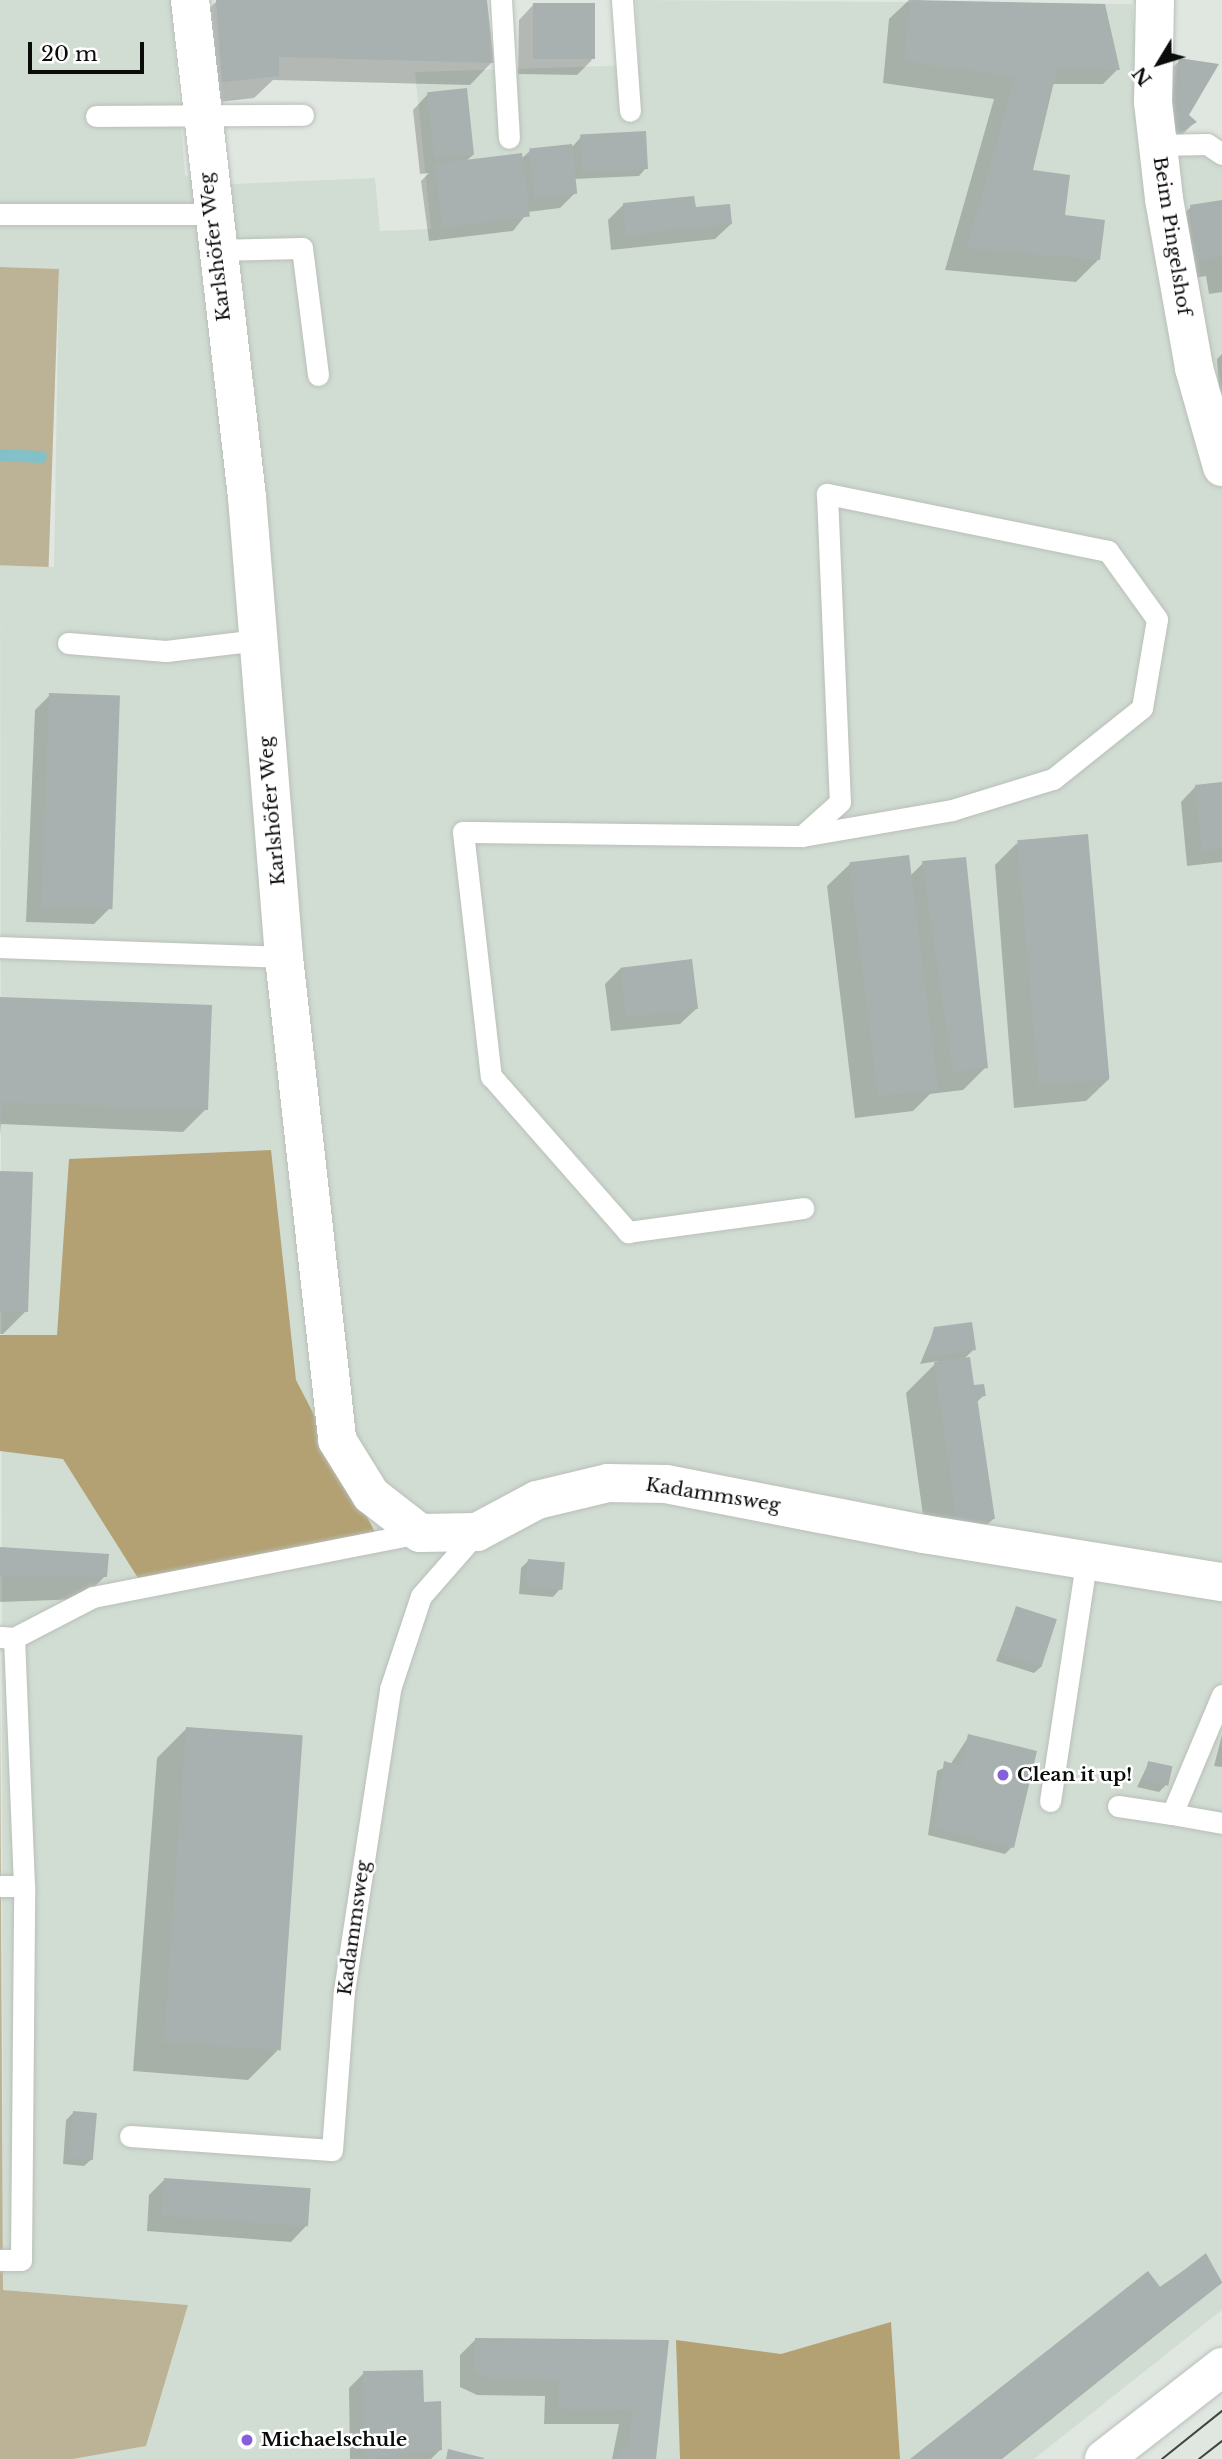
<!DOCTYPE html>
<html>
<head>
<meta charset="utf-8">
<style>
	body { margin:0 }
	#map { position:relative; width:1222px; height:2459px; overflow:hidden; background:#e0e7e1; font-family:"Libre Baskerville",serif }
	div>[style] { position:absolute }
	.built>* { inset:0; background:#d1ddd2 }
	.green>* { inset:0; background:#bcb295; transform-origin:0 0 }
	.forest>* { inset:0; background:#b3a174 }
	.shadow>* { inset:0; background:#0003 }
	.stream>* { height:12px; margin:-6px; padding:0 6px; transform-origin:6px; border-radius:6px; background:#83c1c9 }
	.building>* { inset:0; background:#a8b1af; transform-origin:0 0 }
	.roads { filter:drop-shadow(0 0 2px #b9bfba) drop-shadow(0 0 2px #b9bfba) }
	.service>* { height:21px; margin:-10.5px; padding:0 10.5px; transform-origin:10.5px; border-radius:10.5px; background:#fff }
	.minor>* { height:38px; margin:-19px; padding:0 19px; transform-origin:19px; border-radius:19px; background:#fff }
	.tertiary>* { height:38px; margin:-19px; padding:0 19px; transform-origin:19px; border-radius:19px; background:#fff }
	.tram>* { height:2px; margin:-1px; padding:0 1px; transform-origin:1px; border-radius:1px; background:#414441 }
	.dots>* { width:19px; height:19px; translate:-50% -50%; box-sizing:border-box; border:4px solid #fff; border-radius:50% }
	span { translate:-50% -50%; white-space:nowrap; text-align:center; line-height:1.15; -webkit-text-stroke:5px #fff; paint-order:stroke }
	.street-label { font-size:19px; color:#0a0c0a }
	.poi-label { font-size:19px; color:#0a0c0a; font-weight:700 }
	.left { translate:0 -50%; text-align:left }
	.north { position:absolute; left:1124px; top:28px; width:70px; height:70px; -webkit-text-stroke:5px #fff; paint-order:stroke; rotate:232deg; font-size:19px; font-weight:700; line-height:28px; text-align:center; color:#0a0c0a }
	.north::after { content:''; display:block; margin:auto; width:24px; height:32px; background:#0a0c0a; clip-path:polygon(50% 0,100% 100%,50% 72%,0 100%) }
	.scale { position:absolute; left:28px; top:42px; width:116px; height:32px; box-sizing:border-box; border:4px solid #0a0c0a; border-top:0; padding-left:9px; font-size:21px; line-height:24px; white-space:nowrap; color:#0a0c0a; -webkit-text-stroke:5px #fff; paint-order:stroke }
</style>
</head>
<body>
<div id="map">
	<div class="built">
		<i style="clip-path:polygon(0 0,171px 0,185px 176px,232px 184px,375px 178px,380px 231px,431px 229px,415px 72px,639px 65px,636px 0,1132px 4px,1144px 145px,1222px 154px,1222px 2310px,1034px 2459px,73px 2459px,146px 2446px,188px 2305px,3px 2290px,0 565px,54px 567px,59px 269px,0 267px)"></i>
	</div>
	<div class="green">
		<i style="left:0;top:267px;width:59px;height:298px;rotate:2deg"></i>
		<i style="clip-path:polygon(0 1699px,3px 2290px,188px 2305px,146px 2446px,73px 2459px,0 2459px)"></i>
	</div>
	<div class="forest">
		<i style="clip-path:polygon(271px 1150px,296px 1380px,378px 1538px,143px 1586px,63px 1459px,0 1451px,0 1335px,57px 1335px,69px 1159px)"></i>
		<i style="clip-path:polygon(891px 2322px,900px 2459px,680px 2459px,676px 2340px,781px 2354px)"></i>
	</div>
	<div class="shadow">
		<i style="clip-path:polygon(485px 0,492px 62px,470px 85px,273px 80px,254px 98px,200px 104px,194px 23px,217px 1px)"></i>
		<i style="clip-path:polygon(909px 0,1026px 7px,1118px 69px,1103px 84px,1052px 84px,1031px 172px,1098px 260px,1076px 282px,945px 270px,994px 99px,883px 83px,889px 19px)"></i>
		<i style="clip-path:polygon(534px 4px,592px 60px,577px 75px,518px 74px,519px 20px)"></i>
		<i style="clip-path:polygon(1180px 60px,1216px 65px,1187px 116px,1195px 122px,1173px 144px,1157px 83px)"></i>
		<i style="clip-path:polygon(428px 94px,473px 155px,465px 162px,521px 159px,530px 151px,573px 146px,581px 137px,646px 168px,639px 176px,574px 179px,575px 193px,560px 208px,528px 212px,513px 231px,429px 241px,421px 181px,429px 173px,420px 174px,413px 110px)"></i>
		<i style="clip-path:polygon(1222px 202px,1222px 292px,1209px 294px,1206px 276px,1176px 281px,1168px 229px,1191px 207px)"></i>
		<i style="clip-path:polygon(623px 205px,694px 209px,731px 224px,715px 239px,611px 250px,608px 220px)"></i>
		<i style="clip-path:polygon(1222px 354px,1222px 391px,1219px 391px,1217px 359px)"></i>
		<i style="clip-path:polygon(50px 695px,109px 909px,94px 924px,26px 922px,35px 710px)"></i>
		<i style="clip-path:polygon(1222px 784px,1222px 862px,1187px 866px,1181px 802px,1196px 786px)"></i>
		<i style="clip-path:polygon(1017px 843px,1109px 1079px,1086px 1101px,1014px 1108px,995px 865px)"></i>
		<i style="clip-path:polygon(923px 863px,986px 1067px,963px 1090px,930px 1094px,913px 1111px,855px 1118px,827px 886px,850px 864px,910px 876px)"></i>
		<i style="clip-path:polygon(621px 968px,696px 1009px,680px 1024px,611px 1031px,605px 984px)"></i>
		<i style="clip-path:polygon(0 998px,206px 1109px,183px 1132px,1px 1124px,0 1136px)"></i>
		<i style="clip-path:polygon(0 1173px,26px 1311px,3px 1334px,0 1334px)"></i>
		<i style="clip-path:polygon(935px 1328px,974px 1349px,963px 1360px,973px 1387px,984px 1395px,976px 1403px,993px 1519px,986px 1526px,926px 1537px,906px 1393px,938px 1361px,920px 1364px)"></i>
		<i style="clip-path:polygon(0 1549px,105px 1576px,83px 1599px,0 1602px)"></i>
		<i style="clip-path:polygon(529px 1560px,560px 1589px,553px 1597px,519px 1594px,521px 1568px)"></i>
		<i style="clip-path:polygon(1016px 1608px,1042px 1666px,1034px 1673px,996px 1661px)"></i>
		<i style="clip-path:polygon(186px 1729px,277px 2051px,248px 2080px,133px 2071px,157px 1758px)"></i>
		<i style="clip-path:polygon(1222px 1735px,1222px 1767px,1214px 1766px)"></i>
		<i style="clip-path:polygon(969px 1736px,1012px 1847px,1005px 1854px,928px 1835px,937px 1771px,950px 1765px)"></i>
		<i style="clip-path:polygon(1149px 1762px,1166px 1785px,1159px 1792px,1137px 1787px)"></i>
		<i style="clip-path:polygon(73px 2113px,92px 2159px,84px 2166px,63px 2164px,66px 2120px)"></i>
		<i style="clip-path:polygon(164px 2180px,306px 2226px,291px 2242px,147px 2231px,149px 2195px)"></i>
		<i style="clip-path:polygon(1206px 2255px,1222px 2282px,1002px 2459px,912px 2459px)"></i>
		<i style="clip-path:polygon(475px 2340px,667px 2342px,654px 2459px,612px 2459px,619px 2424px,544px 2424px,545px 2396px,477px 2395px,460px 2387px,460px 2355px)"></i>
		<i style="clip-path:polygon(364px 2373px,423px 2403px,440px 2450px,431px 2459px,350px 2459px,349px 2388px)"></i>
	</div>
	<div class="stream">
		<i style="left:0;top:455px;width:41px;rotate:2.8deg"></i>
	</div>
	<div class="building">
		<i style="clip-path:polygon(216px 0,487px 0,494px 63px,279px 57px,279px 76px,222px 82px)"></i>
		<i style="clip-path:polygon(911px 0,1105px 4px,1120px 70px,1057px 69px,1033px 170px,1070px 175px,1065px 215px,1105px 220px,1100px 260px,967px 248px,1015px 77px,904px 61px)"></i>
		<i style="left:533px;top:3px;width:62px;height:56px"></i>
		<i style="clip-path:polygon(1179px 58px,1219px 64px,1189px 115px,1197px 122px,1179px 133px,1167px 119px)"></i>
		<i style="left:467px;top:88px;width:67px;height:40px;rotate:84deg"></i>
		<i style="left:646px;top:131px;width:38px;height:66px;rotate:87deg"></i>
		<i style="left:572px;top:144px;width:50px;height:43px;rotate:84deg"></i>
		<i style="left:522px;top:153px;width:64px;height:88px;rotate:83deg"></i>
		<i style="clip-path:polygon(694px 196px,696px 207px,730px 204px,732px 224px,626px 235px,623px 203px)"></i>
		<i style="clip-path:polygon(1222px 200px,1222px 256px,1198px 260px,1190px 205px)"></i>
		<i style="left:49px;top:693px;width:71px;height:214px;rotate:2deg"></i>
		<i style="clip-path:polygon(1222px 782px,1222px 849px,1202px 851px,1195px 785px)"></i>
		<i style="left:1088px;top:834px;width:246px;height:71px;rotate:85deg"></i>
		<i style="left:909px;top:855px;width:236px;height:60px;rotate:83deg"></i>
		<i style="clip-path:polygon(966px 857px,988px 1068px,953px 1072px,922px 861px)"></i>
		<i style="left:692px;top:959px;width:50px;height:72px;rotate:83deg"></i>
		<i style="clip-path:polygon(0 997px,212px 1005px,208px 1110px,3px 1102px,0 1126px)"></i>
		<i style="clip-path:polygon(0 1171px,33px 1172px,28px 1312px,0 1311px)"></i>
		<i style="clip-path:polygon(972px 1322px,976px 1350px,926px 1357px,934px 1327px)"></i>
		<i style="clip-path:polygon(970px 1357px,974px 1385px,984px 1384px,986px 1396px,977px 1397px,995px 1519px,957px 1523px,934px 1362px)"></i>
		<i style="clip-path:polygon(0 1547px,109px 1554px,107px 1577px,0 1576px)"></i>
		<i style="left:528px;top:1559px;width:37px;height:28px;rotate:5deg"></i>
		<i style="left:1016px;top:1606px;width:43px;height:50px;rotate:18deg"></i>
		<i style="left:186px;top:1727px;width:117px;height:316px;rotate:4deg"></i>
		<i style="clip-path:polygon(968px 1734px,1037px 1751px,1014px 1848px,934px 1828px,944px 1761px,961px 1766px)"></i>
		<i style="left:1148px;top:1761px;width:25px;height:20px;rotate:12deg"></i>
		<i style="left:73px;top:2111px;width:24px;height:47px;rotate:5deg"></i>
		<i style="left:164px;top:2178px;width:147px;height:38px;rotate:4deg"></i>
		<i style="clip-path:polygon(1206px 2253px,1222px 2283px,999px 2459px,910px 2459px,1148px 2271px,1161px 2288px)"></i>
		<i style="clip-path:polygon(475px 2338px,669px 2340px,656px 2459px,618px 2459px,620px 2448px,628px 2449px,633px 2410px,559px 2409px,559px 2381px,493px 2380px,475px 2372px)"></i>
		<i style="clip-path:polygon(423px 2370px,424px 2402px,441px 2401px,442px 2450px,365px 2459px,363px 2371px)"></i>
		<i style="clip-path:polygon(448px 2449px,484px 2458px,484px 2459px,446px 2459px)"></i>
	</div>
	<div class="roads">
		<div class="service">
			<i style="left:501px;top:0;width:138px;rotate:86.7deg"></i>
			<i style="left:622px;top:0;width:111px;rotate:85.9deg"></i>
			<i style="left:96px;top:116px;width:207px;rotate:-0.3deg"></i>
			<i style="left:1158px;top:145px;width:49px;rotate:-1.2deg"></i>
			<i style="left:1207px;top:144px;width:18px;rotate:34deg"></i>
			<i style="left:0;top:214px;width:210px"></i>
			<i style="left:214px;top:250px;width:88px;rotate:-1.3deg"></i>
			<i style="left:302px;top:248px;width:128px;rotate:82.8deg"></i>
			<i style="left:68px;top:643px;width:98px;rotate:4.7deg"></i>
			<i style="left:166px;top:651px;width:93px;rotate:-6.8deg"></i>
			<i style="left:802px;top:836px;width:152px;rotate:-9.8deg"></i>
			<i style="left:952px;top:810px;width:106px;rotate:-17.1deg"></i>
			<i style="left:1053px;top:779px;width:114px;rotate:-38.6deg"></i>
			<i style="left:1142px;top:708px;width:90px;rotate:-80.4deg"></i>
			<i style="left:1157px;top:619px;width:84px;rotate:-125.8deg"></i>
			<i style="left:1108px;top:551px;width:287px;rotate:-168.5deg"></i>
			<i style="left:827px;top:494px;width:308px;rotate:87.6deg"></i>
			<i style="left:840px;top:802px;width:51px;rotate:138.2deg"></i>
			<i style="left:802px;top:836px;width:339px;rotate:-179.3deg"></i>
			<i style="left:463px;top:832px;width:246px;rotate:83.5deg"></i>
			<i style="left:491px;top:1076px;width:208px;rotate:48.7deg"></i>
			<i style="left:628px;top:1232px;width:177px;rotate:-7.8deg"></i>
			<i style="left:0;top:947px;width:284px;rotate:2deg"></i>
			<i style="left:1px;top:1637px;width:13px;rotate:4deg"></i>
			<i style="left:14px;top:1638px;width:89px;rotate:-27.4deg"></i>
			<i style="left:93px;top:1597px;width:331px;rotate:-11.1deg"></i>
			<i style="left:1050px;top:1801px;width:242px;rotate:-81.4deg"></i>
			<i style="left:1118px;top:1806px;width:55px;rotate:8.4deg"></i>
			<i style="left:1172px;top:1814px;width:129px;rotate:-67.2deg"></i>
			<i style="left:1172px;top:1814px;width:51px;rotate:10.2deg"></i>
			<i style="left:0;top:1886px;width:24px"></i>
			<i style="left:130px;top:2136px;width:202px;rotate:4deg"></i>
			<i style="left:332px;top:2150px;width:159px;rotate:-85.7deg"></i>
			<i style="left:344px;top:1991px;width:305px;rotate:-81.3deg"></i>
			<i style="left:390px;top:1689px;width:98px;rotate:-71.6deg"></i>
			<i style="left:421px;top:1596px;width:85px;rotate:-48.8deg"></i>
			<i style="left:0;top:2260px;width:21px"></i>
			<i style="left:21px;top:2260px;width:374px;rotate:-89.5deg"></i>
			<i style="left:24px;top:1886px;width:248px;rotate:-92.3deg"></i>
		</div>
		<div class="minor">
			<i style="left:190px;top:0;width:500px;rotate:83.46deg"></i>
			<i style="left:247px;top:497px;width:461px;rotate:85.4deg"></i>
			<i style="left:284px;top:957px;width:486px;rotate:83.7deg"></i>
			<i style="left:337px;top:1440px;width:65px;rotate:58.3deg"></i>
			<i style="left:371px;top:1495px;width:62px;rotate:37.8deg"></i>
			<i style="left:420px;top:1533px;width:57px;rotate:-1deg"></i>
			<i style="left:477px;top:1532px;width:68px;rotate:-28.1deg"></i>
			<i style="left:537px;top:1500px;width:73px;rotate:-13.5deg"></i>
			<i style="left:608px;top:1483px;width:58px;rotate:1deg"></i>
			<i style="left:666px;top:1484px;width:263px;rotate:11deg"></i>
			<i style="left:924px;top:1534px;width:302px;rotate:9.2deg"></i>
			<i style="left:1155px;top:0;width:102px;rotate:91.1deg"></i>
			<i style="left:1153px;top:102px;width:98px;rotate:83.5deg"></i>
			<i style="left:1164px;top:199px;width:172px;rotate:79.9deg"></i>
			<i style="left:1194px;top:368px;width:103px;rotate:74.2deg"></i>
		</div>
		<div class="tertiary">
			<i style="left:1104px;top:2459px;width:150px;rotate:-37.9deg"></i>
		</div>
	</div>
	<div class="tram">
		<i style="left:1162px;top:2459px;width:77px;rotate:-38.7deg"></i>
		<i style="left:1199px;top:2459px;width:29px;rotate:-38deg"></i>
	</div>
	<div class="dots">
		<i style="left:1003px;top:1775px;background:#8460da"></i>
		<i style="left:247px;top:2440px;background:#8460da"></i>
	</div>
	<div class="street-label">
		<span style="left:1172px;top:236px;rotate:81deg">Beim Pingelshof</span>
		<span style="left:215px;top:247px;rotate:-97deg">Karlshöfer Weg</span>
		<span style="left:272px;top:811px;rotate:-95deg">Karlshöfer Weg</span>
		<span style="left:713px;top:1495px;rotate:9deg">Kadammsweg</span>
		<span style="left:354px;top:1928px;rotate:-82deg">Kadammsweg</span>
	</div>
	<div class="poi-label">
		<span class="left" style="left:1017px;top:1775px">Clean it up!</span>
		<span class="left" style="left:261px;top:2440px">Michaelschule</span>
	</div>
	<div class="north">N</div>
	<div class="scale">20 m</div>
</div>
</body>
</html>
